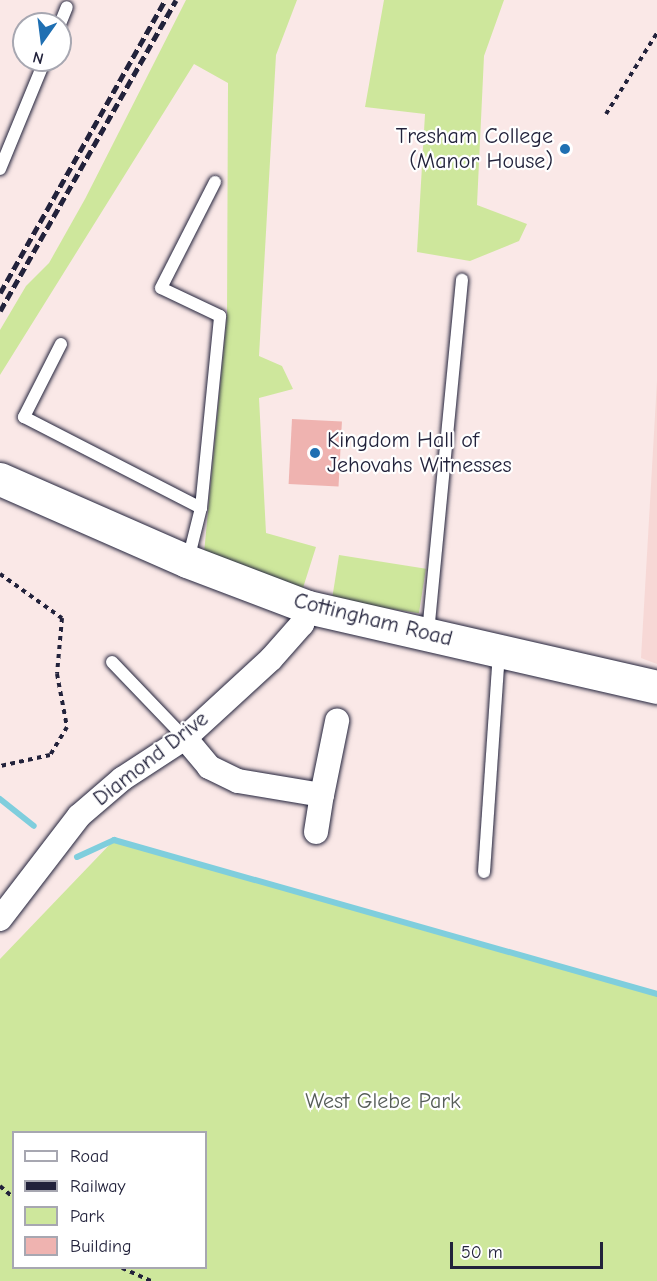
<!DOCTYPE html>
<html>
<head>
<meta charset="utf-8">
<style>
	body { margin:0 }
	#map { position:relative; width:657px; height:1281px; overflow:hidden; background:#fae8e7; font-family:"Comic Neue",sans-serif }
	div>[style] { position:absolute }
	.built>* { inset:0; background:#f7d8d6 }
	.green>* { inset:0; background:#cee79c; transform-origin:0 0 }
	.stream>* { height:6px; margin:-3px; padding:0 3px; transform-origin:3px; border-radius:3px; background:#7fcedd }
	.building>* { inset:0; background:#efb3b0; transform-origin:0 0 }
	.path>* { height:4px; margin-top:-2px; transform-origin:0; background:repeating-linear-gradient(90deg,#22223b 0 4.5px,transparent 0 9px) }
	.roads { filter:drop-shadow(0 0 2px #22223b) drop-shadow(0 0 2px #22223b) }
	.lane>* { height:12px; margin:-6px; padding:0 6px; transform-origin:6px; border-radius:6px; background:#fff }
	.street>* { height:24px; margin:-12px; padding:0 12px; transform-origin:12px; border-radius:12px; background:#fff }
	.secondary>* { height:33px; margin:-16.5px; padding:0 16.5px; transform-origin:16.5px; border-radius:16.5px; background:#fff }
	.rail>* { height:4.5px; margin-top:-2.25px; transform-origin:0; background:repeating-linear-gradient(90deg,#22223b 0 9px,transparent 0 13.5px) }
	.dots>* { width:16px; height:16px; translate:-50% -50%; box-sizing:border-box; border:3px solid #fff; border-radius:50% }
	span { translate:-50% -50%; white-space:nowrap; text-align:center; line-height:1.15; -webkit-text-stroke:4.5px #fff; paint-order:stroke }
	.poi-label { font-size:22px; color:#22223b }
	.right { translate:-100% -50%; text-align:right }
	.left { translate:0 -50%; text-align:left }
	.street-label { font-size:22px; color:#22223b }
	.park-label { font-size:22px; color:#565d58 }
	.legend { position:absolute; left:12px; top:1131px; width:195px; height:138px; box-sizing:border-box; background:#fff; border:2px solid #a7a7b1; margin:0; padding:8px 10px; list-style:none; font-size:18px; color:#22223b }
	.legend li { display:flex; align-items:center; gap:12px; height:30px }
	.legend b { width:30px; border:2px solid #a7a7b1 }
	.north { position:absolute; left:12px; top:12px; width:60px; height:60px; box-sizing:border-box; background:#fff; border:2px solid #a7a7b1; border-radius:50%; rotate:194deg; font-size:16px; font-weight:700; line-height:24px; text-align:center; color:#22223b }
	.north::after { content:''; display:block; margin:auto; width:21px; height:27px; background:#1f6fb2; clip-path:polygon(50% 0,100% 100%,50% 72%,0 100%) }
	.scale { position:absolute; left:450px; top:1242px; width:153px; height:27px; box-sizing:border-box; border:3px solid #22223b; border-top:0; padding-left:8px; font-size:18px; line-height:21px; white-space:nowrap; color:#22223b; -webkit-text-stroke:4px #fff; paint-order:stroke }
</style>
</head>
<body>
<div id="map">
	<div class="built">
		<i style="clip-path:polygon(657px 381px,657px 664px,641px 658px)"></i>
	</div>
	<div class="green">
		<i style="clip-path:polygon(186px 0,297px 0,276px 55px,259px 356px,282px 366px,293px 389px,259px 398px,266px 533px,316px 547px,302px 591px,204px 553px,227px 316px,228px 83px,194px 64px,0 375px,0 330px,26px 286px,49px 263px,85px 199px)"></i>
		<i style="clip-path:polygon(384px 0,504px 0,484px 56px,477px 205px,527px 224px,519px 241px,470px 261px,417px 252px,425px 114px,365px 107px)"></i>
		<i style="left:339px;top:555px;width:88px;height:45px;rotate:9deg"></i>
		<i style="clip-path:polygon(evenodd,114px 840px,657px 994px,657px 1281px,0 1281px,0 959px,114px 840px,14px 1132px,206px 1132px,206px 1268px,14px 1268px,14px 1132px)"></i>
	</div>
	<div class="stream">
		<i style="left:0;top:799px;width:43px;rotate:38.5deg"></i>
		<i style="left:77px;top:857px;width:41px;rotate:-24.7deg"></i>
		<i style="left:114px;top:840px;width:564px;rotate:15.83deg"></i>
	</div>
	<div class="building">
		<i style="left:292px;top:419px;width:50px;height:65px;rotate:3deg"></i>
	</div>
	<div class="path">
		<i style="left:606px;top:114px;width:96px;rotate:-57.8deg"></i>
		<i style="left:0;top:574px;width:76px;rotate:35.4deg"></i>
		<i style="left:62px;top:618px;width:56px;rotate:95.1deg"></i>
		<i style="left:57px;top:674px;width:54px;rotate:79.3deg"></i>
		<i style="left:67px;top:727px;width:33px;rotate:121deg"></i>
		<i style="left:50px;top:755px;width:51px;rotate:167.6deg"></i>
		<i style="left:0;top:1186px;width:18px;rotate:41deg"></i>
		<i style="left:122px;top:1268px;width:32px;rotate:24deg"></i>
	</div>
	<div class="roads">
		<div class="lane">
			<i style="left:60px;top:24px;width:18px;rotate:-68deg"></i>
			<i style="left:0;top:169px;width:118px;rotate:-67.6deg"></i>
			<i style="left:61px;top:344px;width:82px;rotate:116.9deg"></i>
			<i style="left:24px;top:417px;width:199px;rotate:27.2deg"></i>
			<i style="left:188px;top:560px;width:54px;rotate:-76deg"></i>
			<i style="left:201px;top:508px;width:193px;rotate:-84.3deg"></i>
			<i style="left:220px;top:316px;width:65px;rotate:-154.6deg"></i>
			<i style="left:161px;top:288px;width:119px;rotate:-63deg"></i>
			<i style="left:428px;top:633px;width:355px;rotate:-84.5deg"></i>
			<i style="left:112px;top:662px;width:105px;rotate:46.2deg"></i>
			<i style="left:484px;top:872px;width:219px;rotate:-86.1deg"></i>
		</div>
		<div class="street">
			<i style="left:185px;top:738px;width:38px;rotate:50deg"></i>
			<i style="left:209px;top:767px;width:32px;rotate:26deg"></i>
			<i style="left:238px;top:781px;width:85px;rotate:9.5deg"></i>
			<i style="left:322px;top:795px;width:76px;rotate:-78.5deg"></i>
			<i style="left:316px;top:832px;width:37px;rotate:-81deg"></i>
			<i style="left:0;top:919px;width:130px;rotate:-52.5deg"></i>
			<i style="left:79px;top:816px;width:57px;rotate:-40.7deg"></i>
			<i style="left:122px;top:779px;width:75px;rotate:-33.1deg"></i>
			<i style="left:185px;top:738px;width:117px;rotate:-42.6deg"></i>
			<i style="left:271px;top:659px;width:47px;rotate:-48.5deg"></i>
			<i style="left:302px;top:624px;width:18px;rotate:-71deg"></i>
		</div>
		<div class="secondary">
			<i style="left:0;top:479px;width:204px;rotate:23.7deg"></i>
			<i style="left:187px;top:561px;width:129px;rotate:20.8deg"></i>
			<i style="left:308px;top:607px;width:358px;rotate:12.9deg"></i>
		</div>
	</div>
	<div class="rail">
		<i style="left:0;top:293px;width:336px;rotate:-60.6deg"></i>
		<i style="left:0;top:311px;width:357px;rotate:-60.5deg"></i>
	</div>
	<div class="dots">
		<i style="left:565px;top:149px;background:#1f6fb2"></i>
		<i style="left:315px;top:453px;background:#1f6fb2"></i>
	</div>
	<div class="poi-label">
		<span class="right" style="left:553px;top:149px">Tresham College<br>(Manor House)</span>
		<span class="left" style="left:327px;top:453px">Kingdom Hall of<br>Jehovahs Witnesses</span>
	</div>
	<div class="street-label">
		<span style="left:373px;top:620px;rotate:14deg">Cottingham Road</span>
		<span style="left:151px;top:759px;rotate:-38deg">Diamond Drive</span>
	</div>
	<div class="park-label">
		<span style="left:383px;top:1102px">West Glebe Park</span>
	</div>
	<ul class="legend">
	<li><b style="height:8px;background:#fff"></b>Road</li>
	<li><b style="height:8px;background:#22223b"></b>Railway</li>
	<li><b style="height:16px;background:#cee79c"></b>Park</li>
	<li><b style="height:16px;background:#efb3b0"></b>Building</li>
	</ul>
	<div class="north">N</div>
	<div class="scale">50 m</div>
</div>
</body>
</html>
